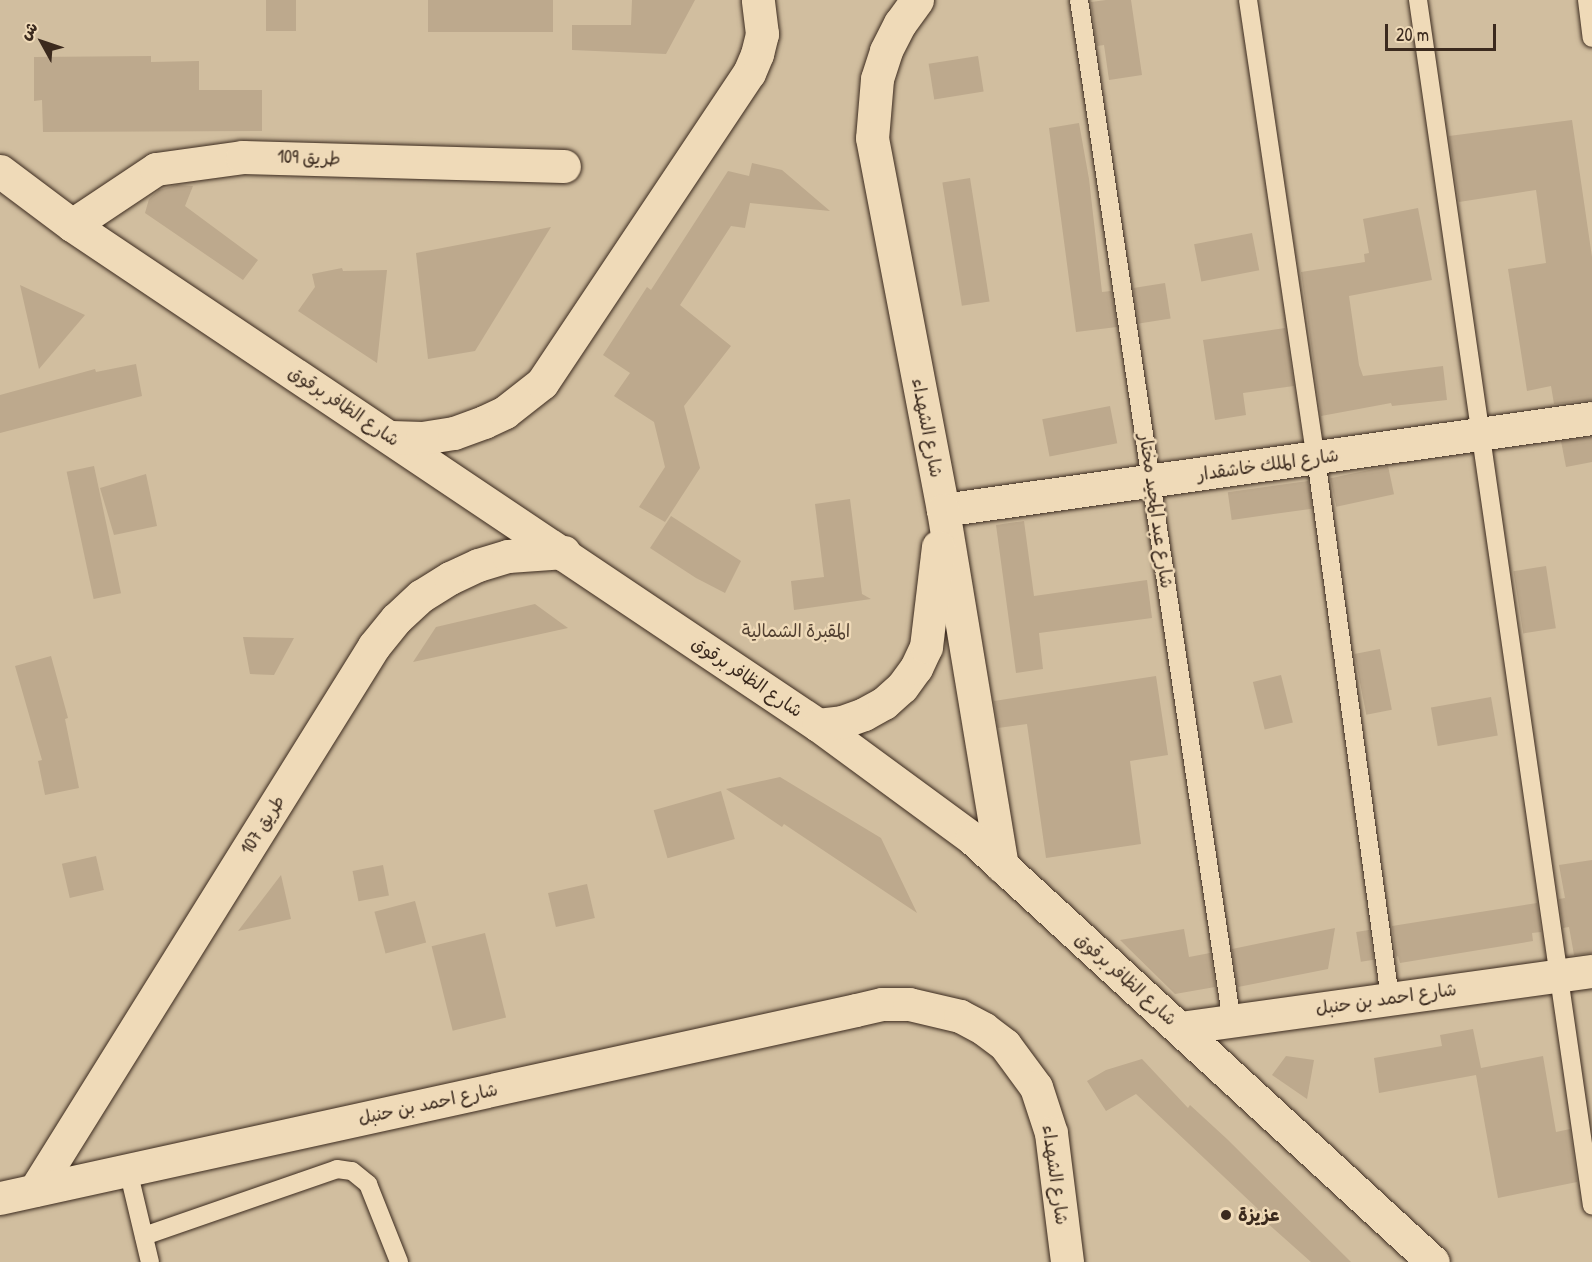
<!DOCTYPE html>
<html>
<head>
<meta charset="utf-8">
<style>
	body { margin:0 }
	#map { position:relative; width:1592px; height:1262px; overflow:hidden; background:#efdab8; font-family:"Patrick Hand","Playpen Sans Arabic",sans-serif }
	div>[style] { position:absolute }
	.green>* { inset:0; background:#d1be9f; transform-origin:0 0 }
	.building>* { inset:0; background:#bda98d; transform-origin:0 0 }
	.roads { filter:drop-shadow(0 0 2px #3b2a1e) drop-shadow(0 0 2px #3b2a1e) }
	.lane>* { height:18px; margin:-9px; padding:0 9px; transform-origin:9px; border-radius:9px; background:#efdab8 }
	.street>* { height:33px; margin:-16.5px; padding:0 16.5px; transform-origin:16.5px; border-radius:16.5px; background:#efdab8 }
	.secondary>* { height:33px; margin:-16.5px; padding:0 16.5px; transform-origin:16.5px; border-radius:16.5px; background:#efdab8 }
	.dots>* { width:16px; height:16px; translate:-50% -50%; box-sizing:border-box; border:3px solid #efdab8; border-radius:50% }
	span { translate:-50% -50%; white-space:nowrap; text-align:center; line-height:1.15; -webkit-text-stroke:5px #efdab8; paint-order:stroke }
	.street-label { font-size:18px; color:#3b2a1e }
	.park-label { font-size:18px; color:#524031 }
	.poi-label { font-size:18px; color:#3b2a1e; font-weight:700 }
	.left { translate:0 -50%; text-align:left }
	.north { position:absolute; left:12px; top:12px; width:60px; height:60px; -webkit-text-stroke:4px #efdab8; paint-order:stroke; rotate:310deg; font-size:16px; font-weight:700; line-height:24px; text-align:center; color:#3b2a1e }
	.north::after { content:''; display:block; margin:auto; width:21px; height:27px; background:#3b2a1e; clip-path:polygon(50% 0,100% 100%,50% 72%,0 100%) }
	.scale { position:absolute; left:1385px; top:24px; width:111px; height:27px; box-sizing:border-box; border:3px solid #3b2a1e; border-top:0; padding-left:8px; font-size:18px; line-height:21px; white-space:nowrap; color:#3b2a1e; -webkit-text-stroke:4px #efdab8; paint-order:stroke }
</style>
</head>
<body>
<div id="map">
	<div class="green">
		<i style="left:0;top:0;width:1592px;height:1262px"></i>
	</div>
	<div class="building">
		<i style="left:266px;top:0;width:30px;height:31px"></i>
		<i style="left:428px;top:0;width:125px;height:32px"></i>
		<i style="clip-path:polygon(632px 0,695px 0,666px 54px,572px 50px,572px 25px,631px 25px)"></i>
		<i style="clip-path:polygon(1106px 0,1131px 0,1142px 75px,1109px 80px,1104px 45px,1097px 46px,1091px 2px)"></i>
		<i style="clip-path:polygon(151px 56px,151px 62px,199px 61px,199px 90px,262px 90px,262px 131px,43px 132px,42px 100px,34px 101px,34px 57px)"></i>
		<i style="left:978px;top:56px;width:36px;height:50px;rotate:81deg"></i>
		<i style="clip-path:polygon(1572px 120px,1592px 257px,1592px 400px,1554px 404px,1551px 386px,1527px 391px,1508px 269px,1546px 263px,1536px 190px,1459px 202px,1449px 136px)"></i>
		<i style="clip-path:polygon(1079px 123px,1089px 179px,1102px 292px,1111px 291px,1117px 327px,1076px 332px,1049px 128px)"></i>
		<i style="clip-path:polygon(752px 163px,782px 170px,830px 211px,750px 203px,745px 228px,731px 226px,680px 305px,731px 346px,684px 406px,700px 468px,665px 522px,639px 507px,665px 467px,654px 422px,614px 396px,630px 373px,603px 355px,647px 287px,651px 290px,728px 171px,749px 176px)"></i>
		<i style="left:970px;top:178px;width:125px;height:28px;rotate:81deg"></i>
		<i style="clip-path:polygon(177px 185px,193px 186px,185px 206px,258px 260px,243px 280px,145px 213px,149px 199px,159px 190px)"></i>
		<i style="clip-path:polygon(1418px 208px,1432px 280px,1349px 296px,1359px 365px,1363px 376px,1443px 366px,1447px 400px,1392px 406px,1391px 403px,1321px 416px,1301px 272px,1365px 262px,1364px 254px,1369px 253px,1363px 219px)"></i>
		<i style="clip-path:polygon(551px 227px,475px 351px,428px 359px,416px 253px)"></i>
		<i style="left:1252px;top:233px;width:38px;height:59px;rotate:79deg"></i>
		<i style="clip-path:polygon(342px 268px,343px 271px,387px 270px,377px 363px,298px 311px,315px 287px,312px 274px)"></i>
		<i style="left:1165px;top:283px;width:36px;height:32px;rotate:81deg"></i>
		<i style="clip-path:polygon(20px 285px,85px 315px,39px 369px)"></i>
		<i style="clip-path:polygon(1285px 328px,1294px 386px,1243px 393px,1246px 415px,1215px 420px,1203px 340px)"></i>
		<i style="clip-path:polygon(136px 364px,142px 396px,0 433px,0 395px,95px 369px,96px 372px)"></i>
		<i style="left:1110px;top:406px;width:38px;height:69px;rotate:79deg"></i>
		<i style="clip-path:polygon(1592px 437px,1592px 462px,1566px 467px,1561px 441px)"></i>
		<i style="left:94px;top:466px;width:130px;height:28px;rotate:78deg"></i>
		<i style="left:1388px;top:466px;width:29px;height:59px;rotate:78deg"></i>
		<i style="clip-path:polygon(146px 474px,157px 526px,114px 535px,100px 488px)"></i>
		<i style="left:1308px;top:481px;width:28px;height:81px;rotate:82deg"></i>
		<i style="clip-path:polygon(850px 499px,862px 594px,871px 599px,794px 610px,791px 581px,824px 577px,815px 504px)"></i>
		<i style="clip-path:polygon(671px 516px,741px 561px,725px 593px,696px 578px,650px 548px)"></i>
		<i style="clip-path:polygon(1024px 521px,1034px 596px,1147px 580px,1152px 618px,1039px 633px,1043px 669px,1016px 673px,996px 525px)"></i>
		<i style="left:1546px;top:566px;width:63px;height:33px;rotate:81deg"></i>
		<i style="clip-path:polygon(535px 604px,568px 628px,413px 662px,436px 627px)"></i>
		<i style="clip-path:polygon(243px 637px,294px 638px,274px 675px,250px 674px)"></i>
		<i style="left:1380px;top:649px;width:62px;height:26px;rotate:79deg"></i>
		<i style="clip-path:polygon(51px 656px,68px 718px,65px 719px,79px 788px,45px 795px,38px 761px,42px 760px,15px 666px)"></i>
		<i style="left:1281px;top:675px;width:49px;height:29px;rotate:76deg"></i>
		<i style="clip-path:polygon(1156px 676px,1168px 755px,1130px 761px,1141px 844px,1046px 858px,1027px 724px,998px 728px,994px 701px)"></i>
		<i style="left:1491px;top:697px;width:39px;height:61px;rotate:80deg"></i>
		<i style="clip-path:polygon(780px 777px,881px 838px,917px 913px,784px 824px,782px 827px,726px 789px)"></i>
		<i style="left:721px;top:791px;width:50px;height:70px;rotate:74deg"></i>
		<i style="left:96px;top:856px;width:35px;height:35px;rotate:77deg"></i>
		<i style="clip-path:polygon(1592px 860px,1592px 953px,1574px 955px,1569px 927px,1563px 928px,1559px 899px,1565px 898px,1559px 865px)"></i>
		<i style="left:383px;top:865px;width:31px;height:31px;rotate:79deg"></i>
		<i style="clip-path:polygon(281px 875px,291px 919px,238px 931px)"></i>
		<i style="left:587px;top:884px;width:35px;height:40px;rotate:77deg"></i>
		<i style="left:415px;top:901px;width:43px;height:42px;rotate:75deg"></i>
		<i style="clip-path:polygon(1537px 903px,1541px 932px,1532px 933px,1533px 941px,1400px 963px,1398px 956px,1396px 957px,1392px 926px)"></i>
		<i style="clip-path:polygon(1335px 928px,1328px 969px,1238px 987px,1232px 949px)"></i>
		<i style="clip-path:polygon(1184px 929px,1189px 957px,1210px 953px,1215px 987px,1175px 994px,1120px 940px)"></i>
		<i style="left:1369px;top:930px;width:30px;height:13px;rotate:81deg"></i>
		<i style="left:485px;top:933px;width:87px;height:55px;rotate:76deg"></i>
		<i style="clip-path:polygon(1473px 1029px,1481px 1068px,1543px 1056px,1556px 1132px,1570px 1129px,1577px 1182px,1498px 1198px,1476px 1075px,1379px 1093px,1374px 1058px,1442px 1046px,1440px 1035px)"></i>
		<i style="clip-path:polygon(1286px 1056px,1314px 1060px,1307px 1099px,1272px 1075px)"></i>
		<i style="clip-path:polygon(1142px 1059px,1188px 1108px,1190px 1105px,1227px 1139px,1351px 1262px,1311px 1262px,1255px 1212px,1258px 1209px,1136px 1094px,1106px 1111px,1087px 1081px,1106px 1070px)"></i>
	</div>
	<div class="roads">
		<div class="lane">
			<i style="left:1079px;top:0;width:1033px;rotate:81.49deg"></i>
			<i style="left:1248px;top:0;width:463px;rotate:81.6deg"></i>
			<i style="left:1316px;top:458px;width:545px;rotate:82.2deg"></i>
			<i style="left:1418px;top:0;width:1218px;rotate:81.79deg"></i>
			<i style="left:1587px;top:0;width:38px;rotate:83deg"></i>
			<i style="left:128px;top:1170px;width:95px;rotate:76.6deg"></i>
			<i style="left:144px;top:1236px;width:204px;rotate:-19.1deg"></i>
			<i style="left:337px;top:1169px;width:15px;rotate:8deg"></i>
			<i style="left:352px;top:1171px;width:21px;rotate:39deg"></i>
			<i style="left:368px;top:1184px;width:84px;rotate:68.3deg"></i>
		</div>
		<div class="street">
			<i style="left:72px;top:225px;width:101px;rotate:-33.7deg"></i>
			<i style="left:156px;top:169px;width:87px;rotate:-7.9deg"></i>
			<i style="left:242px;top:157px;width:322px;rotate:1.6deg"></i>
			<i style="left:943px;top:510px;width:655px;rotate:-8.07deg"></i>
			<i style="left:1180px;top:1028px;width:416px;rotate:-7.9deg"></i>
			<i style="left:35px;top:1190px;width:641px;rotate:-58.07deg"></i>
			<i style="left:374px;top:646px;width:35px;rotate:-51deg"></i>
			<i style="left:396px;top:619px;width:34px;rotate:-43deg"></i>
			<i style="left:421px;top:596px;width:34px;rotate:-32deg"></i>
			<i style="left:450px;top:578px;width:31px;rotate:-25deg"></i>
			<i style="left:478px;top:565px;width:31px;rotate:-17deg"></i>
			<i style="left:508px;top:556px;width:56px;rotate:-4.1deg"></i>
			<i style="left:0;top:1198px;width:876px;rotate:-12.39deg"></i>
			<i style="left:856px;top:1010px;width:27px;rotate:-13deg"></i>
			<i style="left:882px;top:1004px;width:27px"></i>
			<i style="left:909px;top:1004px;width:52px;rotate:13.2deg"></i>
			<i style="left:960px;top:1016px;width:27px;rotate:28deg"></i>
			<i style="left:984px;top:1029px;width:26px;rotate:37deg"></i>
			<i style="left:1005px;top:1045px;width:52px;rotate:53.6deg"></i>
			<i style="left:1036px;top:1087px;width:48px;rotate:71.9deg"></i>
			<i style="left:1051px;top:1133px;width:130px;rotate:82.9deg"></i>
		</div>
		<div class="secondary">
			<i style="left:917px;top:0;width:29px;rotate:126deg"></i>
			<i style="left:900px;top:23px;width:31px;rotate:117deg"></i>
			<i style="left:886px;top:51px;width:29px;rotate:108deg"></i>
			<i style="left:877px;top:79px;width:59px;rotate:94.8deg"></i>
			<i style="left:872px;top:138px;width:379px;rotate:79.2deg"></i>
			<i style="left:943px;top:510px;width:361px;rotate:80.6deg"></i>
			<i style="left:0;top:171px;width:90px;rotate:36.9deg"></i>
			<i style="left:72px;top:225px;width:898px;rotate:33.83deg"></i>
			<i style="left:818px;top:725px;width:191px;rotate:36.3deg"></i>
			<i style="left:972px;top:838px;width:626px;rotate:42.61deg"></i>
			<i style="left:391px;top:437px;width:31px;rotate:2deg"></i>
			<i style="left:422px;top:438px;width:32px;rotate:-9deg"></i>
			<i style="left:454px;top:433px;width:32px;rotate:-20deg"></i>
			<i style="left:484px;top:422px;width:23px;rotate:-25deg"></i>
			<i style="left:505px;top:412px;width:47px;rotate:-38.1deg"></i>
			<i style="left:542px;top:383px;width:373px;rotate:-56.3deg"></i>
			<i style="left:749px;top:73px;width:21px;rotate:-67deg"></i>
			<i style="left:757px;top:54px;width:21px;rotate:-76deg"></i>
			<i style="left:762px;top:34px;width:34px;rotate:-97deg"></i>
			<i style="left:818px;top:725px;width:24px;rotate:-7deg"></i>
			<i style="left:842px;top:722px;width:23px;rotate:-20deg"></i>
			<i style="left:864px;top:714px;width:23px;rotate:-29deg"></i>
			<i style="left:884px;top:703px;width:24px;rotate:-42deg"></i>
			<i style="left:902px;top:687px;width:24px;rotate:-54deg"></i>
			<i style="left:916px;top:668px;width:23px;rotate:-65deg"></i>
			<i style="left:926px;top:647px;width:101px;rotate:-83.2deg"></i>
		</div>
	</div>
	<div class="dots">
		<i style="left:1226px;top:1215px;background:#3b2a1e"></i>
	</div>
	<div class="street-label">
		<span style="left:309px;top:158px;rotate:2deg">طريق 109</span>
		<span style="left:344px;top:406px;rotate:34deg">شارع الظافر برقوق</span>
		<span style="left:927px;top:428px;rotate:79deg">شارع الشهداء</span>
		<span style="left:1268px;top:465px;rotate:-8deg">شارع الملك خاشقدار</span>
		<span style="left:1156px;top:511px;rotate:82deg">شارع عبد المجيد مختار</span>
		<span style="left:747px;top:677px;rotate:34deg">شارع الظافر برقوق</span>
		<span style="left:263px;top:825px;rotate:-58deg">طريق 107</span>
		<span style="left:1126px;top:979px;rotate:42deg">شارع الظافر برقوق</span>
		<span style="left:1386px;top:999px;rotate:-8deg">شارع احمد بن حنبل</span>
		<span style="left:428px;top:1104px;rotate:-12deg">شارع احمد بن حنبل</span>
		<span style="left:1055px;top:1175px;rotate:82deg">شارع الشهداء</span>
	</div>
	<div class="park-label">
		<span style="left:796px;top:631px">المقبرة الشمالية</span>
	</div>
	<div class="poi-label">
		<span class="left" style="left:1238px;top:1215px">عزيزة</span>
	</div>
	<div class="north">ش</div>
	<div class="scale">20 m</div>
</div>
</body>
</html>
